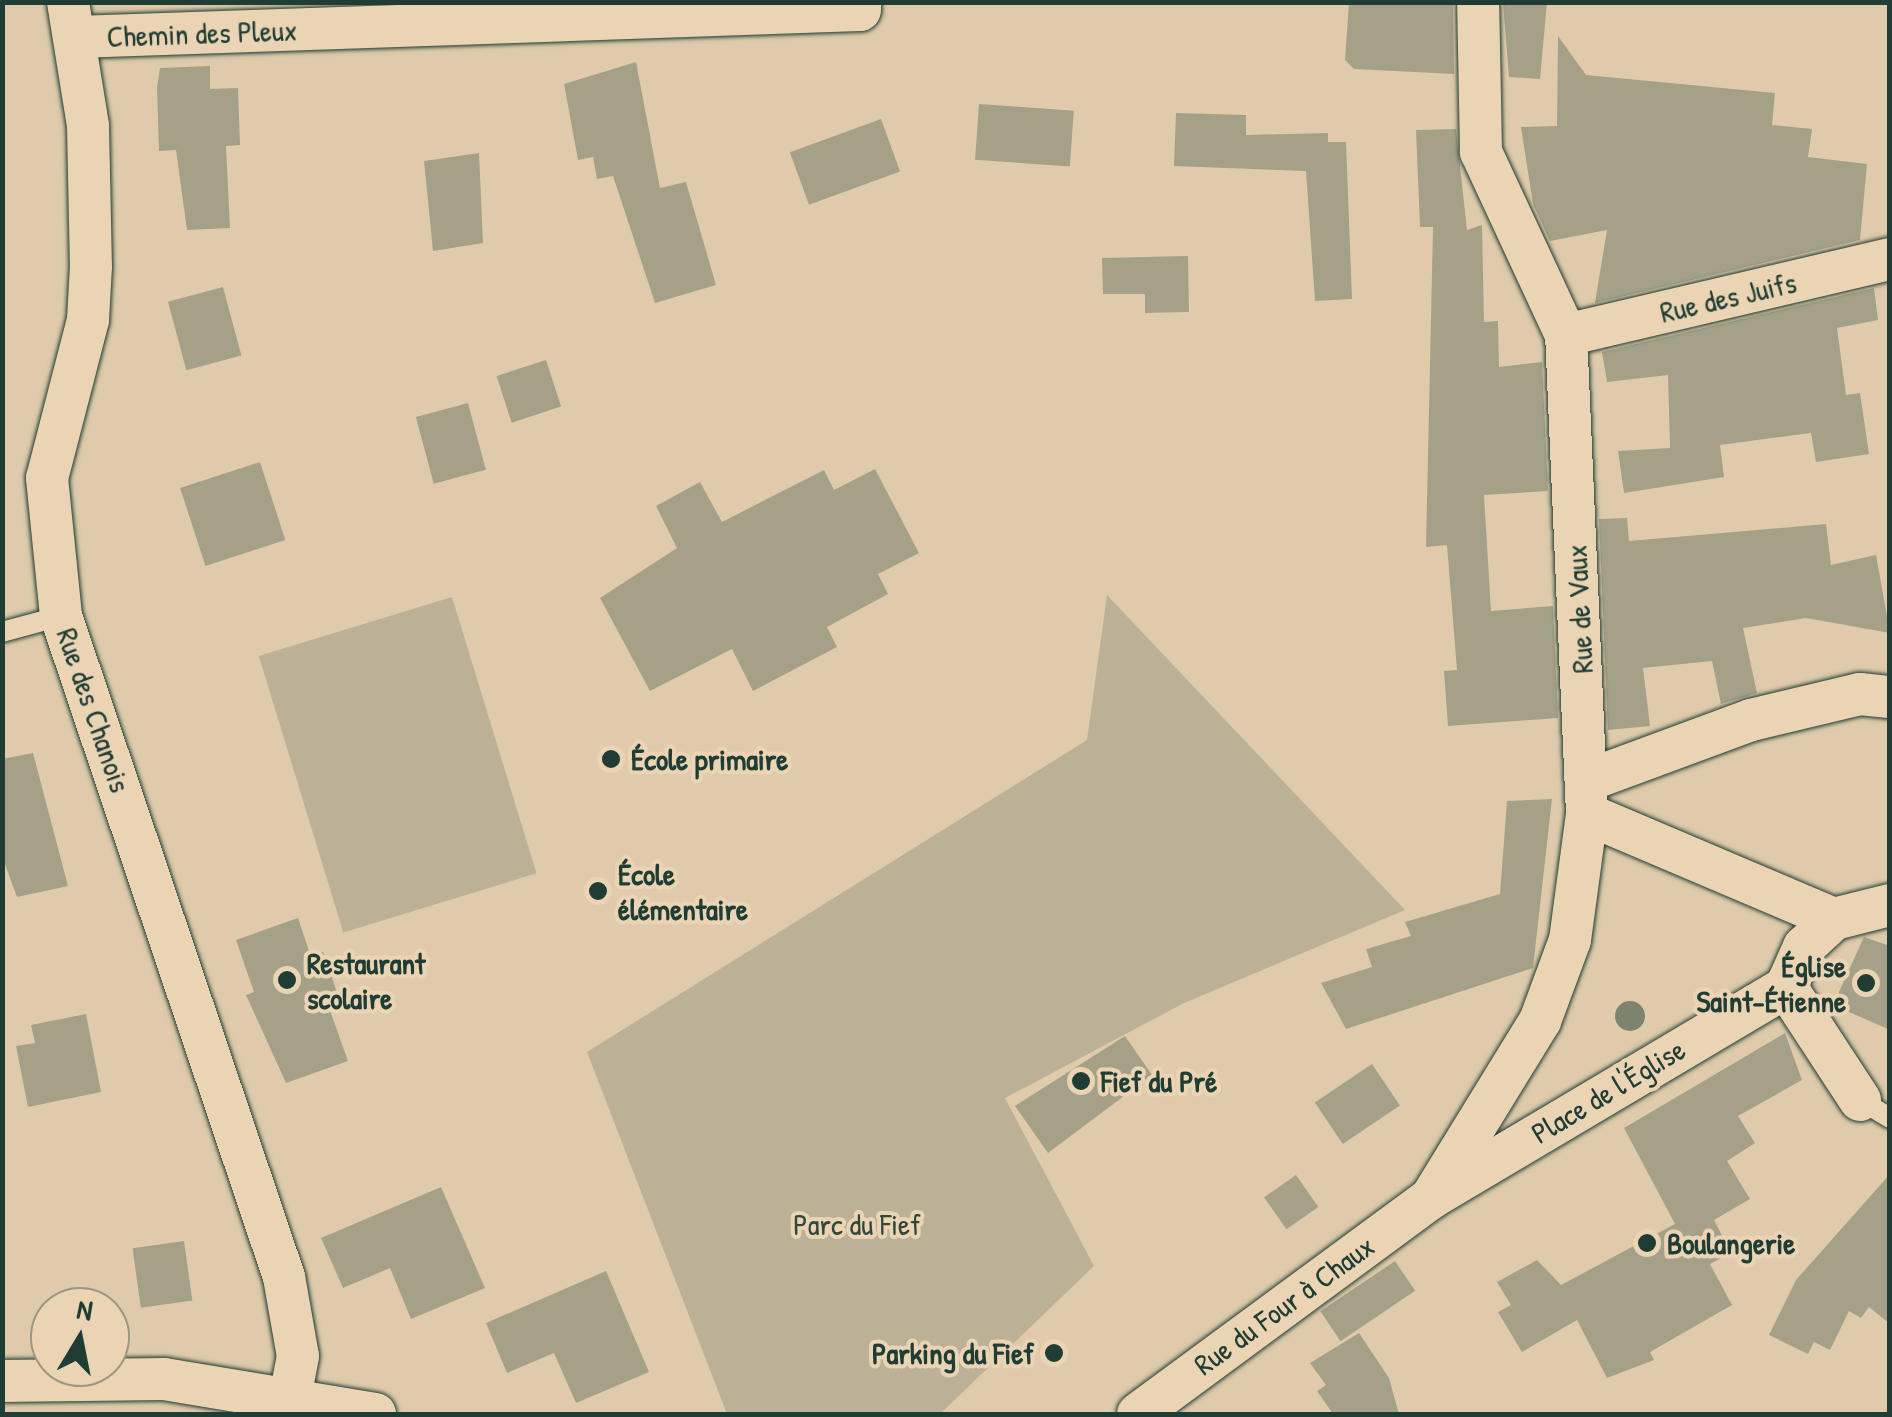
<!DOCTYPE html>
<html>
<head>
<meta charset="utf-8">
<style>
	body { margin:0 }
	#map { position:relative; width:1892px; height:1417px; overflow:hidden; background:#dfcbac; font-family:"Patrick Hand",sans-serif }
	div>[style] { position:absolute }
	.green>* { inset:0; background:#bcb096; transform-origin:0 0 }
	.building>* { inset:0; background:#a5a189; transform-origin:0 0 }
	.roads { filter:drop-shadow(0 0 2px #1f3d34) drop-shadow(0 0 2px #1f3d34) }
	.service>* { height:20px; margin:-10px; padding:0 10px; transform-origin:10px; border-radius:10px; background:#ebd4b4 }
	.minor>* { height:42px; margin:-21px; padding:0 21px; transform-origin:21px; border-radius:21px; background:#ebd4b4 }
	.trees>* { width:30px; height:30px; margin:-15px; border-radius:50%; background:#7e8370 }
	.dots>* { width:28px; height:28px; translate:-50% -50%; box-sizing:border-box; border:5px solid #ebd4b4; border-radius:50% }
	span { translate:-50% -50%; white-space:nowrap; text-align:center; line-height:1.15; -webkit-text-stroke:8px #ebd4b4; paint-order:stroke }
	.street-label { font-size:30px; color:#1f3d34 }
	.poi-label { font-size:30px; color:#1f3d34; font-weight:700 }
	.left { translate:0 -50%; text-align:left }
	.right { translate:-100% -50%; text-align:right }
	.park-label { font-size:30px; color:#2f483e }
	.frame { position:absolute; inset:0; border:5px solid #1f3d34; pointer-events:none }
	.north { position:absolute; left:30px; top:1287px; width:100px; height:100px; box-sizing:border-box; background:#ebd4b4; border:2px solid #999881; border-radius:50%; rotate:10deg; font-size:28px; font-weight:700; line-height:40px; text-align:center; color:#1f3d34 }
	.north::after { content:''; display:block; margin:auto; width:35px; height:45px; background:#1f3d34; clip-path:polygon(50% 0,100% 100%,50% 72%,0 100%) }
</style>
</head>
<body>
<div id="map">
	<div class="green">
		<i style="clip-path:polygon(1107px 595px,1405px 910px,1184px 1003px,1005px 1098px,1094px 1266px,940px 1414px,727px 1414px,587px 1052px,1087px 740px)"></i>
		<i style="left:452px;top:597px;width:289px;height:202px;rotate:73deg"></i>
	</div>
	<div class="building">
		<i style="clip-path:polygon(1349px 2px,1453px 2px,1454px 74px,1354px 69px,1345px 60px)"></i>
		<i style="clip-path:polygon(1503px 2px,1547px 2px,1540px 79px,1509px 77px)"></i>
		<i style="clip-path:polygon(1558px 36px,1586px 75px,1775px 93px,1772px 125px,1812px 129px,1808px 157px,1867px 164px,1860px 240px,1595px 303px,1607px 230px,1550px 241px,1533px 204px,1521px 127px,1557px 126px)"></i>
		<i style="clip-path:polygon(636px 62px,660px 188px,686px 182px,716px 285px,655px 303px,613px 176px,597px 179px,593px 157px,578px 160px,564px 84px)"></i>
		<i style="clip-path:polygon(210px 66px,210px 89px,238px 88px,240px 145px,226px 146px,230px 228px,187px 230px,176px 150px,159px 151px,157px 88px,160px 68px)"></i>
		<i style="left:979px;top:104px;width:95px;height:56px;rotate:4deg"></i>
		<i style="clip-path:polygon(1176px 113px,1246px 115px,1246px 135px,1328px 133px,1328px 142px,1346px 142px,1352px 299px,1315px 301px,1306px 171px,1174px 166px)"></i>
		<i style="left:881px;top:119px;width:56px;height:97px;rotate:70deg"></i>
		<i style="clip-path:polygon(1456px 129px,1467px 230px,1482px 225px,1484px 322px,1498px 321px,1499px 367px,1542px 362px,1548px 491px,1484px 495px,1491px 611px,1553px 606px,1558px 718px,1448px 726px,1444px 671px,1457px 670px,1447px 545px,1426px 547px,1433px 227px,1420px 227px,1416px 130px)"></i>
		<i style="clip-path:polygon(479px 153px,483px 243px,433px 251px,424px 161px)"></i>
		<i style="clip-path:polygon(1188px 256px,1189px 312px,1145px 313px,1145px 294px,1103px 294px,1102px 258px)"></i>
		<i style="left:223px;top:287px;width:71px;height:57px;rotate:75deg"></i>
		<i style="clip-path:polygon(1874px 288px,1878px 320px,1837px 328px,1846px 395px,1860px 393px,1869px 454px,1816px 462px,1811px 433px,1720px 445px,1724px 477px,1624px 493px,1618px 451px,1670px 448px,1668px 375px,1607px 382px,1602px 352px)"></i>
		<i style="left:546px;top:360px;width:49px;height:52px;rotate:72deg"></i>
		<i style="left:468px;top:403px;width:69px;height:54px;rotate:75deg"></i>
		<i style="left:260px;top:462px;width:82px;height:84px;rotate:72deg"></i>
		<i style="clip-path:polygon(875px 469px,919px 553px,878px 574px,888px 594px,827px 627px,837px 647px,753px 691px,732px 649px,650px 691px,600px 598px,677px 548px,656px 506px,700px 482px,722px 522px,824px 470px,834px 490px)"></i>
		<i style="clip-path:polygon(1627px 518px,1629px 541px,1826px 524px,1831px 565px,1876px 555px,1890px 633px,1806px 618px,1743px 628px,1757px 693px,1721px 704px,1712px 661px,1643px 668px,1650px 726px,1608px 730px,1599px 519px)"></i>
		<i style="clip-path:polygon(33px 753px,68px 886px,17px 897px,2px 856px,2px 759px)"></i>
		<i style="clip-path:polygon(1552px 799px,1533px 968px,1346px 1029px,1321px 983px,1372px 967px,1366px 949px,1411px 936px,1405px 922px,1500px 894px,1507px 801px)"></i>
		<i style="clip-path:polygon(298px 918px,311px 957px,323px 952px,340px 1001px,328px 1005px,348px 1061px,286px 1083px,246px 995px,254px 992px,236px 940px)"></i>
		<i style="clip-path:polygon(1864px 937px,1890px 946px,1890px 1030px,1833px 1005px)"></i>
		<i style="clip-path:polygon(86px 1014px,101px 1092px,28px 1107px,16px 1046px,35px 1043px,31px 1025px)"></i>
		<i style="clip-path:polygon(1785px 1033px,1802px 1080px,1738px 1116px,1755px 1143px,1727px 1161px,1750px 1199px,1714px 1220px,1731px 1253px,1710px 1264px,1732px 1305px,1650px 1352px,1654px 1360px,1607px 1378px,1577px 1320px,1522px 1352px,1498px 1312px,1511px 1305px,1497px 1282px,1537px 1260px,1561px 1285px,1675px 1224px,1624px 1128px)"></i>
		<i style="clip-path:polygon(1125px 1036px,1152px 1075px,1048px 1153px,1015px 1106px)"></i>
		<i style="left:1372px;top:1064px;width:50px;height:69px;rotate:56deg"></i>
		<i style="clip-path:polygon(1890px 1174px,1890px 1324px,1869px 1307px,1861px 1318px,1849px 1311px,1830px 1350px,1814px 1342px,1808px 1354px,1769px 1335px,1796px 1280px)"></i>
		<i style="left:1296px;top:1175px;width:39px;height:39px;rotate:55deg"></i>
		<i style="clip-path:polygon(441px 1187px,485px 1288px,411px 1319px,390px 1268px,343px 1288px,321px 1238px)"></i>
		<i style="left:184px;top:1241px;width:60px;height:52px;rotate:82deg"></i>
		<i style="left:1395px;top:1261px;width:36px;height:90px;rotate:56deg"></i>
		<i style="clip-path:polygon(606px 1271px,649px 1372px,576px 1403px,554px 1353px,507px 1373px,486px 1323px)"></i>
		<i style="clip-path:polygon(1359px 1333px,1389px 1378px,1399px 1414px,1333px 1414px,1317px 1391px,1326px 1385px,1310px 1363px)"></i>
	</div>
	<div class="roads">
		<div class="service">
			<i style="left:2px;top:632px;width:61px;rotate:-15.2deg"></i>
			<i style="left:1860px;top:1100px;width:35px;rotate:31deg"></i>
		</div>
		<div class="minor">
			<i style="left:68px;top:2px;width:126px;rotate:80.8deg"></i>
			<i style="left:88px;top:126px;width:140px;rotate:88.8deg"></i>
			<i style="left:91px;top:266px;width:54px;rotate:93.2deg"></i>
			<i style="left:88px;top:320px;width:163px;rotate:104.5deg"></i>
			<i style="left:47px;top:478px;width:139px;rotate:84.2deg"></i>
			<i style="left:61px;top:616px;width:698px;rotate:71.36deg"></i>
			<i style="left:284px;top:1277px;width:80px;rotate:80deg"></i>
			<i style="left:298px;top:1356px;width:43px;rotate:100.8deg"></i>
			<i style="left:76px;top:37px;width:784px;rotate:-1.97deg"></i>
			<i style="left:860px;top:10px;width:8px;rotate:-90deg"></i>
			<i style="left:1566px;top:335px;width:333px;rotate:-13.2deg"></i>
			<i style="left:1586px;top:781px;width:176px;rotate:-20.3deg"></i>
			<i style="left:1751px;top:720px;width:112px;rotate:-13.4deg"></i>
			<i style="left:1860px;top:694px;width:30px;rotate:6deg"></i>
			<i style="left:1587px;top:814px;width:268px;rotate:23deg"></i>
			<i style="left:1860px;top:1100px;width:135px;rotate:-123.2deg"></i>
			<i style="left:1786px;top:987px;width:44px;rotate:-65.8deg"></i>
			<i style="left:1804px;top:947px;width:41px;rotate:-43deg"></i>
			<i style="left:1834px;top:919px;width:58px;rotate:-14deg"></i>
			<i style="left:1431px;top:1198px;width:208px;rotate:-58.4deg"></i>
			<i style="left:1540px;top:1021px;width:86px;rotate:-69.7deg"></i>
			<i style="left:1570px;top:940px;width:127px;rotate:-82.3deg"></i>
			<i style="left:1587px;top:814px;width:479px;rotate:-92.5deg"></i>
			<i style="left:1566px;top:335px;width:202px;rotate:-114.9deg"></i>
			<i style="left:1481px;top:152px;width:150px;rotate:-91.1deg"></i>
			<i style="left:2px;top:1381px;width:162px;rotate:-0.7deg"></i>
			<i style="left:164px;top:1379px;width:214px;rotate:9.4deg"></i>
			<i style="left:1138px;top:1414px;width:364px;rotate:-36.4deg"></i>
			<i style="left:1431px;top:1198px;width:413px;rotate:-30.7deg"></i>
		</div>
	</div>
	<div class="trees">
		<i style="left:1630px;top:1016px"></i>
	</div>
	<div class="dots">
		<i style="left:611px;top:759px;background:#1f3d34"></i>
		<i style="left:598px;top:891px;background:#1f3d34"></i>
		<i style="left:287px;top:980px;background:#1f3d34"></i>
		<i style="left:1866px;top:983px;background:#1f3d34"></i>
		<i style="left:1081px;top:1081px;background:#1f3d34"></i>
		<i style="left:1647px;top:1243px;background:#1f3d34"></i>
		<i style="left:1054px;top:1353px;background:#1f3d34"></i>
	</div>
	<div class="street-label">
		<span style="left:202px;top:33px;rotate:-2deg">Chemin des Pleux</span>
		<span style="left:1728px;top:297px;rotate:-13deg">Rue des Juifs</span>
		<span style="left:1579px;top:609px;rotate:-93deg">Rue de Vaux</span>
		<span style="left:94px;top:710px;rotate:71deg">Rue des Chanois</span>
		<span style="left:1608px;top:1091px;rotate:-31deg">Place de l'Église</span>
		<span style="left:1284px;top:1305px;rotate:-36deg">Rue du Four à Chaux</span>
	</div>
	<div class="poi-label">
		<span class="left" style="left:631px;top:759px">École primaire</span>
		<span class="left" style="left:618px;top:891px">École<br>élémentaire</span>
		<span class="left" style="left:307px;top:980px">Restaurant<br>scolaire</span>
		<span class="right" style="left:1846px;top:983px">Église<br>Saint-Étienne</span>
		<span class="left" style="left:1101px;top:1081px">Fief du Pré</span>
		<span class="left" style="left:1667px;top:1243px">Boulangerie</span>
		<span class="right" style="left:1034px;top:1353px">Parking du Fief</span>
	</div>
	<div class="park-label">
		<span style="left:857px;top:1224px">Parc du Fief</span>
	</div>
	<div class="frame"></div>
	<div class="north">N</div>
</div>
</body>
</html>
